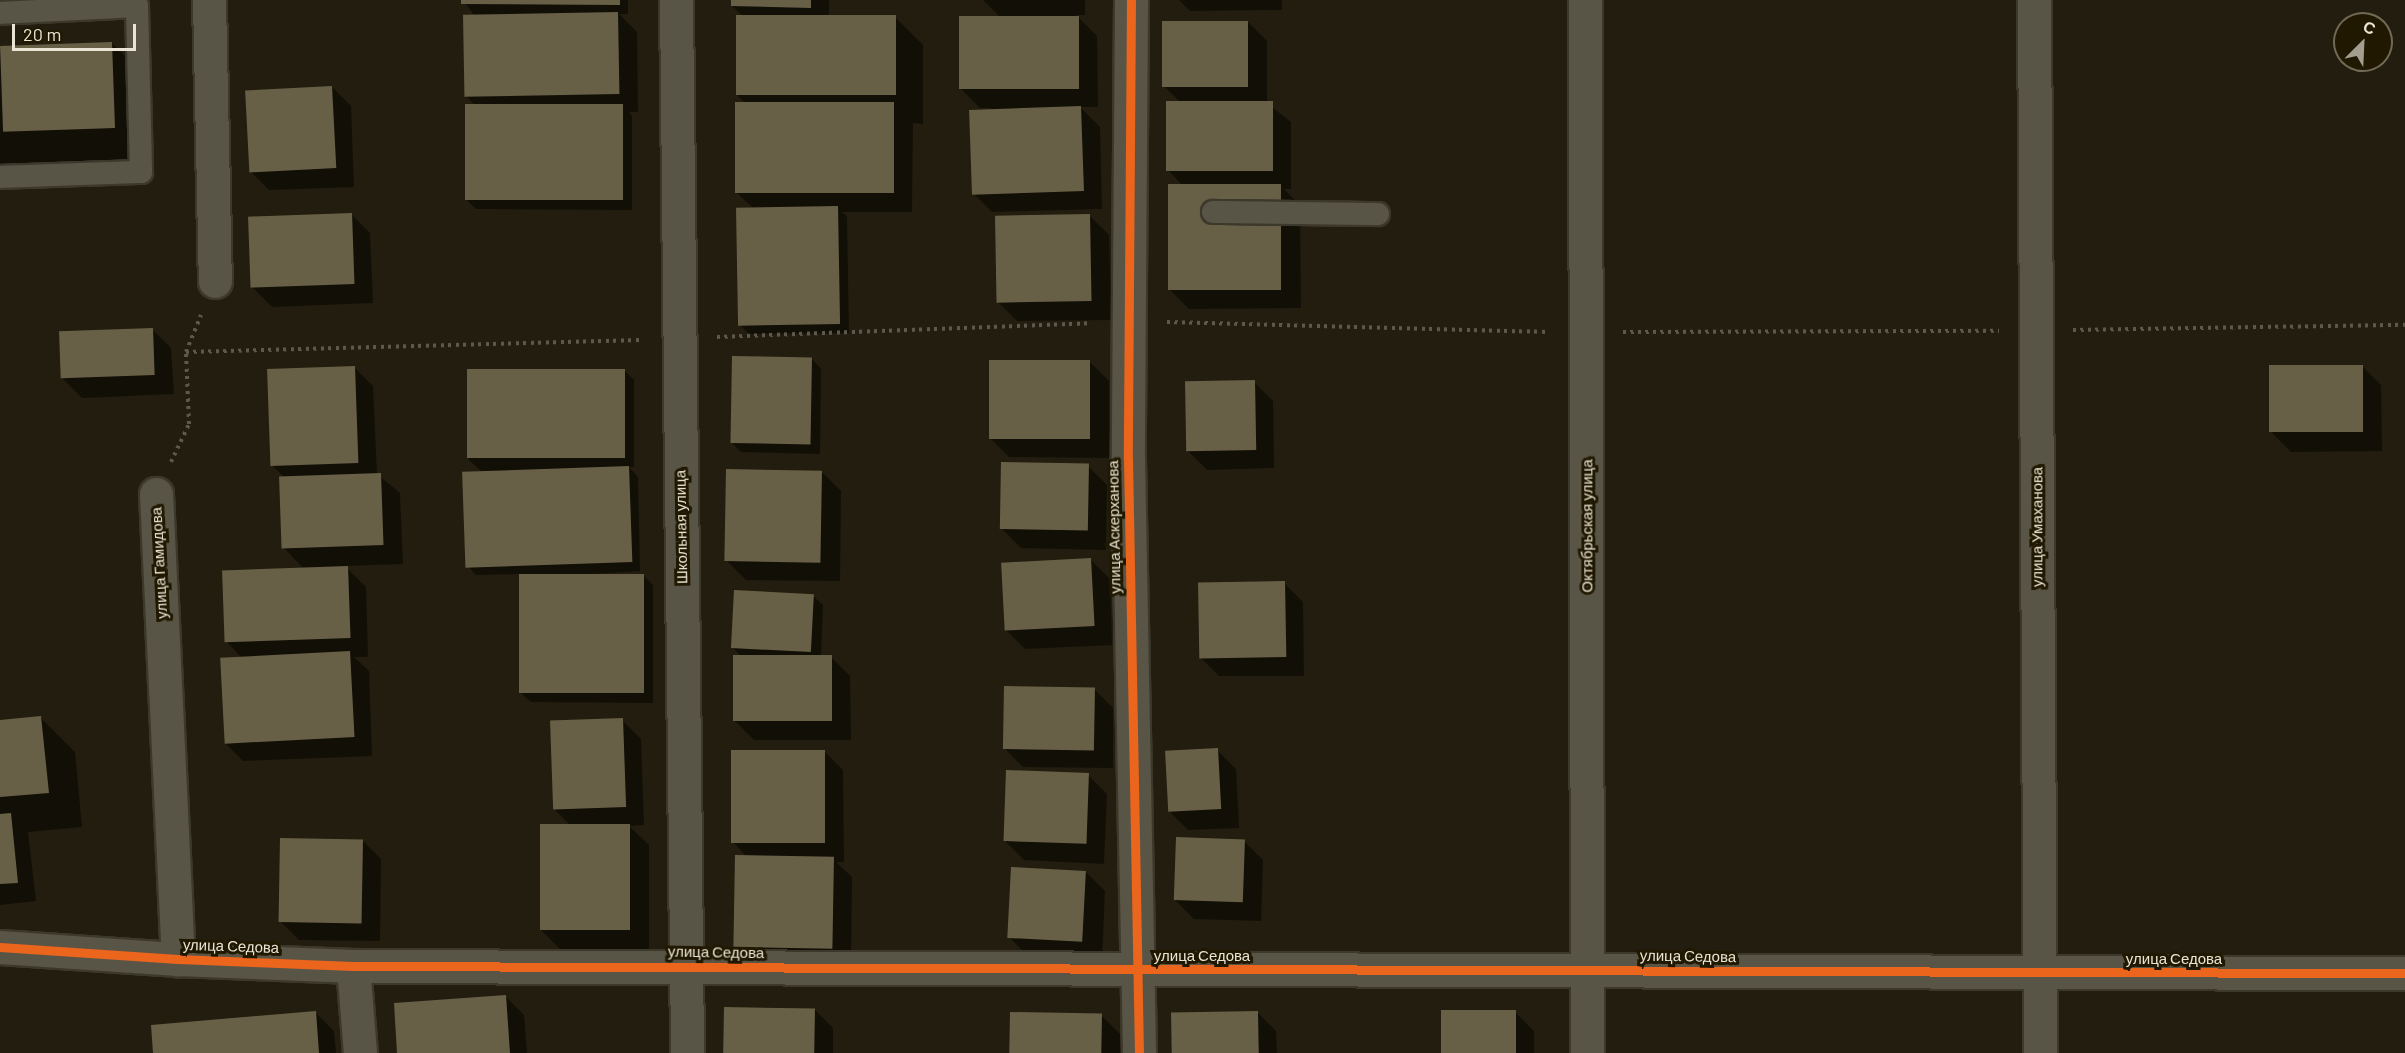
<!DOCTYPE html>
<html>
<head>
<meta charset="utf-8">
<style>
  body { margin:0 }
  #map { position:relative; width:2405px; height:1053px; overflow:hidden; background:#221d0e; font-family:Barlow,sans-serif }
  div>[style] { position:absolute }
  .shadow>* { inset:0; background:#0007 }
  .building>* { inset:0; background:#686046; transform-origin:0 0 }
  .path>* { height:4px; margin-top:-2px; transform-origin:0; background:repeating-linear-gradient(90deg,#5d584d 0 3px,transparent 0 7.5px) }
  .roads { filter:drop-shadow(2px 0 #3c382b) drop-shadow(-2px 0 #3c382b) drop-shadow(0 2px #3c382b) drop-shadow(0 -2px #3c382b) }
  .lane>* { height:22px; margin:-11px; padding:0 11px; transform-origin:11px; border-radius:11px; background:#595546 }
  .street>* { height:33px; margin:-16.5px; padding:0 16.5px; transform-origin:16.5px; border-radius:16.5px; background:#595546 }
  .cycleway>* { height:9px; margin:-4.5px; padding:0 4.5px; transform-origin:4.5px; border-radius:4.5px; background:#eb651d }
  span { translate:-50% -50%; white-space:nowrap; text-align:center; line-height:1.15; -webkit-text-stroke:6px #201800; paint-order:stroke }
  .street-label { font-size:15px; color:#e9e4d4 }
  .north { position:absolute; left:2333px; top:12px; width:60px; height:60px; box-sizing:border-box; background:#201800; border:2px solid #706a55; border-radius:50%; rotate:24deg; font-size:16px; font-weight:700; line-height:24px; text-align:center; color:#e9e4d4 }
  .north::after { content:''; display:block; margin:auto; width:21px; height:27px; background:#a39e8f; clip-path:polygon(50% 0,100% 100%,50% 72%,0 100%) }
  .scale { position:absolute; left:12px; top:24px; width:124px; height:27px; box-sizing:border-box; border:3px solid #e9e4d4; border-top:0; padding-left:8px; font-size:18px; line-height:21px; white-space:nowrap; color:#e9e4d4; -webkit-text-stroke:4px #201800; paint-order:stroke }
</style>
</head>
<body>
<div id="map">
  <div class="shadow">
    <div style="clip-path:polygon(463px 0,628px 0,628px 14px,619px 14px,637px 32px,638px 112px,629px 112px,632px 116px,632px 210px,476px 209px,466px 199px,476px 106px,465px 95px,474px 15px)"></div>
    <div style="clip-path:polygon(732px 0,829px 0,829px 17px,896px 18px,923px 45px,923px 124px,913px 123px,912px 212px,842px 212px,847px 216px,849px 333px,749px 334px,740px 325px,753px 208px,737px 193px,745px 103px,737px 95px,743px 16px,732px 6px)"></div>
    <div style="clip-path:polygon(983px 0,1085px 0,1085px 15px,1076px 15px,1097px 36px,1098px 107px,1080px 107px,1100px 127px,1102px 209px,992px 212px,973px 193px,991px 108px,980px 108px,961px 89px,1001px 18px)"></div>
    <div style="clip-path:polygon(1179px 0,1282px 0,1282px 10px,1190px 11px)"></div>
    <div style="clip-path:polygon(1248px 22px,1267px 41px,1267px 103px,1291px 122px,1291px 189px,1284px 189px,1300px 205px,1301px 308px,1189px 309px,1170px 290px,1183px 186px,1168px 170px,1181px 103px,1164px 86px)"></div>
    <div style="clip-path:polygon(112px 43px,146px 77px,149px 162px,0 168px,0 48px)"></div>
    <div style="clip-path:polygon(332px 87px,351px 106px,354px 187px,269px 190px,250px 171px)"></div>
    <div style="clip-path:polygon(351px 214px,370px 233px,373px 303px,272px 307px,253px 288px)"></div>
    <div style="clip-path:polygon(1090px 216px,1109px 235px,1111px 320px,1017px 321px,998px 302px)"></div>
    <div style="clip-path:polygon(152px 329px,171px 348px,174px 394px,82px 398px,63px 379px)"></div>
    <div style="clip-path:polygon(812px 359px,821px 369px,820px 454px,741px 452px,732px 443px)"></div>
    <div style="clip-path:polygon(1090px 362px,1109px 381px,1109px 458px,1009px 457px,990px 438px)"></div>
    <div style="clip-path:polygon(2362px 366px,2381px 385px,2382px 451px,2291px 452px,2272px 433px)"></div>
    <div style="clip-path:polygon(354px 367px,373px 386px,377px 474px,400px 493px,403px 564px,345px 566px,366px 587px,368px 657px,354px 657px,369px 671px,372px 756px,243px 761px,224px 742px,241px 657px,225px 640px,304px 569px,284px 548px,285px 478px,272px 465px)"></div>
    <div style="clip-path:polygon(624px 370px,634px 380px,634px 467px,629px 467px,638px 477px,640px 571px,576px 575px,643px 575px,653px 585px,653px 703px,531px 702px,521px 693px,520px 574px,476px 575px,467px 565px,481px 471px,468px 459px)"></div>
    <div style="clip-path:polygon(1254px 382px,1273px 401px,1274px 468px,1207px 470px,1188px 451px)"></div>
    <div style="clip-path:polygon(1088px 466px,1107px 485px,1106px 550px,1021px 548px,1002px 529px)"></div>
    <div style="clip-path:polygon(822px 472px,841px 491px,840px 581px,746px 580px,727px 561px)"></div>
    <div style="clip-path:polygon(1091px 560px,1110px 579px,1112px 645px,1025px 649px,1006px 630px)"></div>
    <div style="clip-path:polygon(1284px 583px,1303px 602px,1304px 676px,1219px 676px,1200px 657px)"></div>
    <div style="clip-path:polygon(813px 596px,823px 605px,821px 657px,831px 657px,850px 676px,851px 740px,754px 740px,735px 721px,742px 657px,733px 648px)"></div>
    <div style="clip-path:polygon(1094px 689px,1113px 708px,1113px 768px,1023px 767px,1004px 748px)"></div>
    <div style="clip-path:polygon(41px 718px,75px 752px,82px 827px,28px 832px,36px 901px,0 905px,0 722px)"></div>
    <div style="clip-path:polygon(622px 720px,641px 739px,644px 825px,629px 826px,649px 845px,649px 950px,560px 949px,541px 930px,571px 826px,554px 809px)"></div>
    <div style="clip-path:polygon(1217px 750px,1236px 769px,1239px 828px,1188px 830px,1169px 811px)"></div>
    <div style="clip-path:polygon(824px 751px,843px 770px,844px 862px,836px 862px,852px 877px,851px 968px,753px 966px,734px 947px,747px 857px,733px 842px)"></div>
    <div style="clip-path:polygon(1088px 775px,1107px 794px,1104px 864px,1024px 860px,1005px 841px)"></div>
    <div style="clip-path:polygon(362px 840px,381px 859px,380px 941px,299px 940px,280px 921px)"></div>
    <div style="clip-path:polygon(1244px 841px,1263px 860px,1261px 921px,1194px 919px,1175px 900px)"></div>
    <div style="clip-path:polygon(1086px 872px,1105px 891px,1102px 960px,1028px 956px,1009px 937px)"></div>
    <div style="clip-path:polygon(505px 996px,524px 1015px,527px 1053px,399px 1053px)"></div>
    <div style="clip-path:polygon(814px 1009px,833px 1028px,833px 1053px,726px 1053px)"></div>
    <div style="clip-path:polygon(315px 1012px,334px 1031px,336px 1053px,155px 1053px)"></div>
    <div style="clip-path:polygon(1257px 1012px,1276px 1031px,1277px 1053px,1173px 1053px)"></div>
    <div style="clip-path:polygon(1515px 1012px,1534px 1031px,1534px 1053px,1443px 1053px)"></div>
    <div style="clip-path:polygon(1101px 1015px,1120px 1034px,1120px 1053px,1011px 1053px)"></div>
  </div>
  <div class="building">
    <div style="clip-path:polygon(461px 0,620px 0,620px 5px,461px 4px)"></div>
    <div style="clip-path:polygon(731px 0,811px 0,811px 8px,731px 6px)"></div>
    <div style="left:618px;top:12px;width:82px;height:155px;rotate:89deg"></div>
    <div style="left:736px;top:15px;width:160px;height:80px"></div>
    <div style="left:959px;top:16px;width:120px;height:73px"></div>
    <div style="left:1162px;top:21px;width:86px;height:66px"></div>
    <div style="left:112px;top:42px;width:86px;height:112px;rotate:88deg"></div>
    <div style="left:332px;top:86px;width:82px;height:87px;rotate:87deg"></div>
    <div style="left:1166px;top:101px;width:107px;height:70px"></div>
    <div style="left:735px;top:102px;width:159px;height:91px"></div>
    <div style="left:465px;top:104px;width:158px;height:96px"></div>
    <div style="left:1081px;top:106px;width:85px;height:112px;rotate:88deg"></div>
    <div style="left:1168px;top:184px;width:113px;height:106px"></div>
    <div style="left:838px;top:206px;width:118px;height:102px;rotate:89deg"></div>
    <div style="left:352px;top:213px;width:71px;height:104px;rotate:88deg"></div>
    <div style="left:1090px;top:214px;width:87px;height:95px;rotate:89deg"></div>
    <div style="left:153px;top:328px;width:47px;height:94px;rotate:88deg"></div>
    <div style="left:732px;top:356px;width:80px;height:87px;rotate:1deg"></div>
    <div style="left:989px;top:360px;width:101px;height:79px"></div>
    <div style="left:2363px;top:365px;width:67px;height:94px;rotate:90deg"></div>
    <div style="left:355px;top:366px;width:97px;height:88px;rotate:88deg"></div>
    <div style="left:625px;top:369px;width:89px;height:158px;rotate:90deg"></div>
    <div style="left:1255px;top:380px;width:70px;height:70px;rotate:89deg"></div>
    <div style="left:1001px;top:462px;width:88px;height:67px;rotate:1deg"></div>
    <div style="left:629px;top:466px;width:96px;height:167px;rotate:88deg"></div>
    <div style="left:726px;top:469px;width:96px;height:92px;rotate:1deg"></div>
    <div style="left:381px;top:473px;width:72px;height:102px;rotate:88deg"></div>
    <div style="left:1091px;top:558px;width:68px;height:90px;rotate:87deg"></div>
    <div style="left:348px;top:566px;width:72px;height:126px;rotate:88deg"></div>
    <div style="left:519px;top:574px;width:125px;height:119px"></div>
    <div style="left:1285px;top:581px;width:76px;height:87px;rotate:89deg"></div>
    <div style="left:734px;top:590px;width:80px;height:58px;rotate:3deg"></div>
    <div style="left:350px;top:651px;width:86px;height:130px;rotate:87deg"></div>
    <div style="left:733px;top:655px;width:99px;height:66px"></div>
    <div style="left:1004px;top:686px;width:91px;height:63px;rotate:1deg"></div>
    <div style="clip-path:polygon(41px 716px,49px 793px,0 797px,0 720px)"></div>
    <div style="left:623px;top:718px;width:89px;height:73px;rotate:88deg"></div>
    <div style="left:1218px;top:748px;width:61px;height:53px;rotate:87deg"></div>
    <div style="left:731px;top:750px;width:94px;height:93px"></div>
    <div style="left:1006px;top:770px;width:83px;height:71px;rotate:2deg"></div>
    <div style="clip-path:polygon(11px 813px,18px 883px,0 884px,0 814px)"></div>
    <div style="left:540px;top:824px;width:90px;height:106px"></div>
    <div style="left:1176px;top:837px;width:69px;height:63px;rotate:2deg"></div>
    <div style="left:280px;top:838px;width:83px;height:84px;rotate:1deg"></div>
    <div style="left:735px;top:855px;width:99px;height:92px;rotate:1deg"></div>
    <div style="left:1011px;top:867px;width:75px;height:71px;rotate:3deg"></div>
    <div style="clip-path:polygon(506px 995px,510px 1053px,397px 1053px,394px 1003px)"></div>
    <div style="left:724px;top:1007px;width:91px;height:46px;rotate:1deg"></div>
    <div style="left:1516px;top:1010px;width:43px;height:75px;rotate:90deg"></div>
    <div style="clip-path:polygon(316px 1011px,319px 1053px,153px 1053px,151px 1025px)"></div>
    <div style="left:1258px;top:1011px;width:42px;height:87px;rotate:89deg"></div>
    <div style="left:1010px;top:1012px;width:92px;height:41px;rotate:1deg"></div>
  </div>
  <div class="path">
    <div style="left:1167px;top:322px;width:382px;rotate:1.5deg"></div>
    <div style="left:2073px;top:330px;width:332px;rotate:-0.9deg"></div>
    <div style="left:1623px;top:332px;width:376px;rotate:-0.2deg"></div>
    <div style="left:717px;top:337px;width:373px;rotate:-2.1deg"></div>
    <div style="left:186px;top:352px;width:455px;rotate:-1.5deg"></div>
    <div style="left:171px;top:462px;width:42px;rotate:-64.7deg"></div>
    <div style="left:189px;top:424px;width:72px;rotate:-92.4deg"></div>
    <div style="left:186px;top:352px;width:40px;rotate:-68deg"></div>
  </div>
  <div class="roads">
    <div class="lane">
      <div style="left:0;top:13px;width:137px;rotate:-2.9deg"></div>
      <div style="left:137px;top:6px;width:166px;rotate:88.6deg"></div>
      <div style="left:141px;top:172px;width:141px;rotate:178deg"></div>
      <div style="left:1213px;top:212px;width:165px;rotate:0.7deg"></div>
    </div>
    <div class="street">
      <div style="left:209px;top:0;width:281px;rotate:88.8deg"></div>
      <div style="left:676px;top:0;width:1053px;rotate:89.4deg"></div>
      <div style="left:1131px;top:0;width:459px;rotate:90.4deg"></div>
      <div style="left:1128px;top:459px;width:594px;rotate:88.94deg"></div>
      <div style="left:1585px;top:0;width:1053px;rotate:89.89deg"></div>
      <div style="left:2034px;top:0;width:1053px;rotate:89.67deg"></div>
      <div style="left:156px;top:494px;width:466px;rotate:87.3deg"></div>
      <div style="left:0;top:947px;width:178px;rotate:3.9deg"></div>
      <div style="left:178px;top:959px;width:175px;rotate:2.3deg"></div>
      <div style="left:353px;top:966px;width:2052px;rotate:0.2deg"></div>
      <div style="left:353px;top:966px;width:87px;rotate:85.4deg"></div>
    </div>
  </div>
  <div class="cycleway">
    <div style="left:1131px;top:0;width:459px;rotate:90.4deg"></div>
    <div style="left:1128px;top:459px;width:594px;rotate:88.94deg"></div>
    <div style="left:0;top:947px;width:178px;rotate:3.9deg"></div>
    <div style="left:178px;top:959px;width:175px;rotate:2.3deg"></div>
    <div style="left:353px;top:966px;width:2052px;rotate:0.2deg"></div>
  </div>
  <div class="street-label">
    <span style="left:1587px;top:526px;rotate:-90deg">Октябрьская улица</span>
    <span style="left:681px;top:527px;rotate:-91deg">Школьная улица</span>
    <span style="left:1114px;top:527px;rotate:-91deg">улица Аскерханова</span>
    <span style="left:2037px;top:527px;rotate:-90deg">улица Умаханова</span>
    <span style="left:159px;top:563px;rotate:-93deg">улица Гамидова</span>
    <span style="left:231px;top:946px;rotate:2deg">улица Седова</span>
    <span style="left:716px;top:952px;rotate:1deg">улица Седова</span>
    <span style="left:1202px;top:956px">улица Седова</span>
    <span style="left:1688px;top:956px;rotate:1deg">улица Седова</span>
    <span style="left:2174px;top:959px">улица Седова</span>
  </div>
  <div class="north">С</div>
  <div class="scale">20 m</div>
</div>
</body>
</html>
